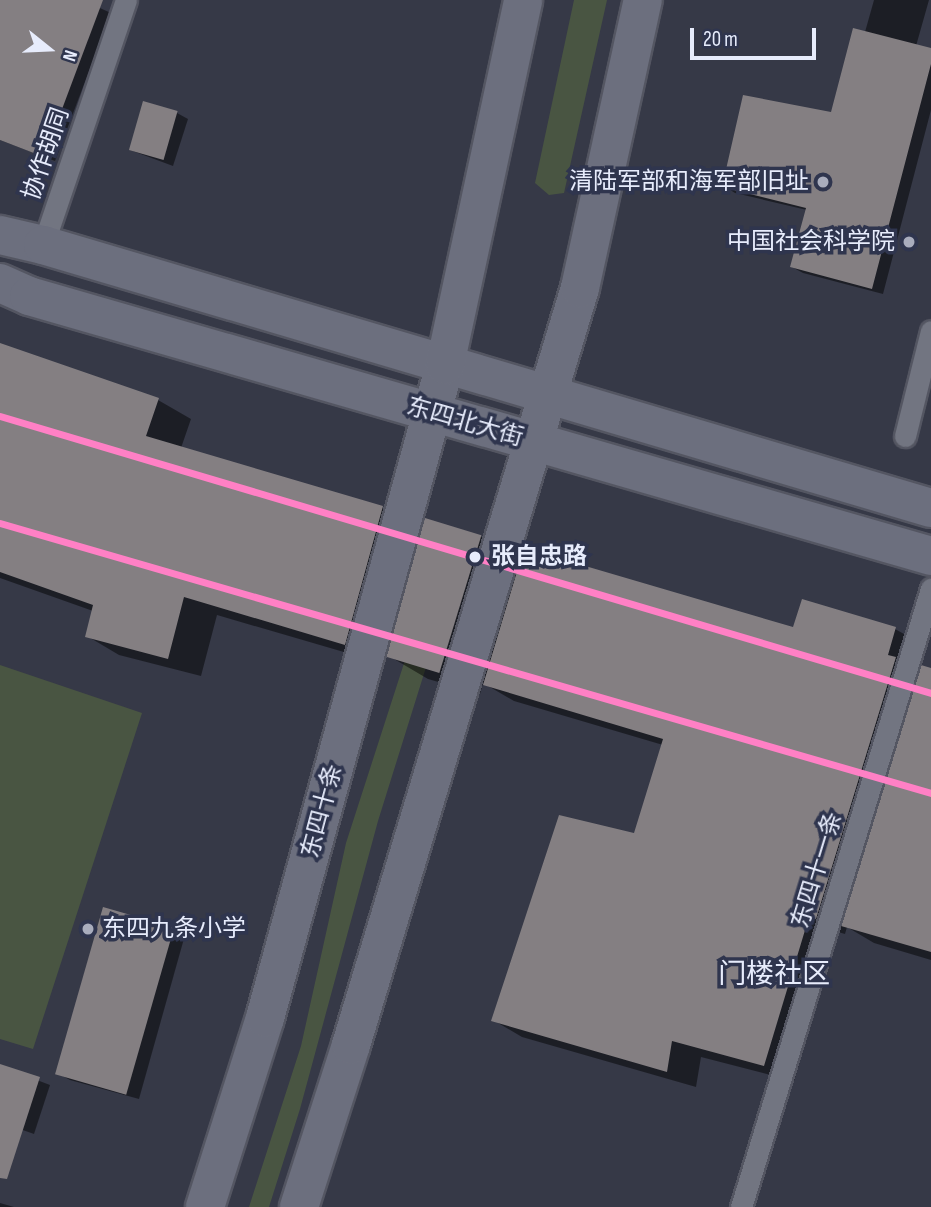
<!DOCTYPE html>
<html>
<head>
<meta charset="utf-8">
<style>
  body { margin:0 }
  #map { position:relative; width:931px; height:1207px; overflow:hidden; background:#363947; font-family:"Sofia Sans Condensed","Noto Sans SC",sans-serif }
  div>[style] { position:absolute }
  .green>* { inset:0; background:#495542 }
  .shadow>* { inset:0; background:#0007 }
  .building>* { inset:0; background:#847f82; transform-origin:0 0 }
  .roads { filter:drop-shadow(2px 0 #545662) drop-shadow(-2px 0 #545662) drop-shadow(0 2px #545662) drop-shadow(0 -2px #545662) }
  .lane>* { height:21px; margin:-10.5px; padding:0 10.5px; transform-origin:10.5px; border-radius:10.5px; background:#727581 }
  .primary>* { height:38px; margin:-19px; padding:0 19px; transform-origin:19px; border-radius:19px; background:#6c6f7e }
  .metro-1>* { height:7px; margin:-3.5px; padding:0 3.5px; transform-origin:3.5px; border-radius:3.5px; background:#ff80c5 }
  .dots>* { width:19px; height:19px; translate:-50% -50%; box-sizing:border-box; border:4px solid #2f354e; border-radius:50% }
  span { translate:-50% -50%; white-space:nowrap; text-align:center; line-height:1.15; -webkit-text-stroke:7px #2f354e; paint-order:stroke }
  .street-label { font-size:24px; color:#e7ecfc }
  .poi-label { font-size:24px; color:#e7ecfc }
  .right { translate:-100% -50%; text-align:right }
  .left { translate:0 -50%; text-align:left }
  .stop-label { font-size:24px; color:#e7ecfc; font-weight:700 }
  .quarter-label { font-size:28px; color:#e7ecfc }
  .north { position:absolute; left:14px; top:14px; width:70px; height:70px; -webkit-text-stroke:5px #2f354e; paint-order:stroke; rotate:108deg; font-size:19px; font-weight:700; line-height:28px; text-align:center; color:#e7ecfc }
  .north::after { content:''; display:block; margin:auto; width:24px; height:32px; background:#e7ecfc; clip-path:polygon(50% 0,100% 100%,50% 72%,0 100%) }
  .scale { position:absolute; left:690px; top:28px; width:126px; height:32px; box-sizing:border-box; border:4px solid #e7ecfc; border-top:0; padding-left:9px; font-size:21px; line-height:24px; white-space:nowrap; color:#e7ecfc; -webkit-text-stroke:5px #2f354e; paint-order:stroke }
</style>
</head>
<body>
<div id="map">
  <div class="green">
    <div style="clip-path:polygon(574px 0,607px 0,564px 193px,549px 195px,535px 183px)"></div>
    <div style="clip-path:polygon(447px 530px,467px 536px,378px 821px,300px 1109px,269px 1207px,249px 1207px,301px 1046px,346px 843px)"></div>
    <div style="clip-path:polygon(0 665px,142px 713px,33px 1049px,0 1039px)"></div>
  </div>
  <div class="shadow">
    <div style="clip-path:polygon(0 0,82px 0,111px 13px,55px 161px,0 140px)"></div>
    <div style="clip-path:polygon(874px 0,929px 0,916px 46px,931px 50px,931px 110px,883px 294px,803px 273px,792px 267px,807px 210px,735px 193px,724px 186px,832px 114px,865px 32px)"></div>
    <div style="clip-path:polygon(177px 113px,188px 119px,173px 166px,130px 150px)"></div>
    <div style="clip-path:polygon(5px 347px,158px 400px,191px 419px,181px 448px,383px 508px,415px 526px,378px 662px,217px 615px,201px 676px,119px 655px,87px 636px,93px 611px,0 578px,0 363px)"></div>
    <div style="clip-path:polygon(427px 521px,482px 537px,522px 560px,794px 629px,895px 629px,924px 645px,917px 671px,921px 673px,931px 669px,931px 960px,874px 943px,847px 927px,845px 934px,838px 932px,794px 1081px,701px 1057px,696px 1087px,522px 1037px,493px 1020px,636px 835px,663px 745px,514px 701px,483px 683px,480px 694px,428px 679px,389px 656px)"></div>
    <div style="clip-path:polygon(104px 910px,174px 929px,185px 935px,139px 1099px,70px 1080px,59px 1074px)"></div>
    <div style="clip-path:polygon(0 1066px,50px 1085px,34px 1134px,0 1122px)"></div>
    <div style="clip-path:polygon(0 1203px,14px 1207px,0 1207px)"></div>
  </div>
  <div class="building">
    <div style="clip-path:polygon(0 0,103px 0,44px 157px,0 140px)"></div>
    <div style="clip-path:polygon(853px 28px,931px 48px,931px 64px,872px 289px,790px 267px,806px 208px,722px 187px,743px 95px,831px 112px)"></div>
    <div style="left:143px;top:101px;width:36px;height:51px;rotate:16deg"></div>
    <div style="clip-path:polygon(0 343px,159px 398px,146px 436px,383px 506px,345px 645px,184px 597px,168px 659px,85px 637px,93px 605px,0 572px)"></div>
    <div style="left:425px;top:518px;width:59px;height:144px;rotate:17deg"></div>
    <div style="clip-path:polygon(524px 548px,793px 627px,802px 599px,896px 627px,888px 655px,896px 657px,816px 919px,809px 917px,764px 1066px,672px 1041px,667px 1072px,491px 1021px,559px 815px,634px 833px,663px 739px,483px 685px)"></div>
    <div style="clip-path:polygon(921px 665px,931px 668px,931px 952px,841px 926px)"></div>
    <div style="left:103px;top:907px;width:74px;height:174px;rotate:16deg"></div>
    <div style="clip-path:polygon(0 1064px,40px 1077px,7px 1179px,0 1178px)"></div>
  </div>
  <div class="roads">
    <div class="lane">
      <div style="left:43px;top:245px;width:259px;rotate:-71.3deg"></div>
      <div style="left:905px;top:436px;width:108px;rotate:-76.1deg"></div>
      <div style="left:741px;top:1207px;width:647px;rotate:-72.91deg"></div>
    </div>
    <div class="primary">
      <div style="left:0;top:235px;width:44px;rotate:13.1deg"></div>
      <div style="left:43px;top:245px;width:926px;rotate:16.5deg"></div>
      <div style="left:0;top:283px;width:32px;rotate:24deg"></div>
      <div style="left:29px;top:296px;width:939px;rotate:16.08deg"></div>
      <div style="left:205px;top:1207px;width:198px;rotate:-72.4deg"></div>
      <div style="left:265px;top:1018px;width:677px;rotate:-74.59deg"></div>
      <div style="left:445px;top:365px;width:373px;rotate:-77.9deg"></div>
      <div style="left:299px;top:1207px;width:170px;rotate:-72.2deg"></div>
      <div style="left:351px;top:1045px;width:791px;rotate:-73.17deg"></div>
      <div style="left:580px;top:288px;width:295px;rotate:-77.7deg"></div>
    </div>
  </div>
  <div class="metro-1">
    <div style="left:0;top:416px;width:971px;rotate:16.57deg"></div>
    <div style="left:0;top:523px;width:969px;rotate:16.17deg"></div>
  </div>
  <div class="dots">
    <div style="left:823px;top:182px;background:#a9adbd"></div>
    <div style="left:909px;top:242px;background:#a9adbd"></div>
    <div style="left:475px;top:557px;background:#e7ecfc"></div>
    <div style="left:88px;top:929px;background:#a9adbd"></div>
  </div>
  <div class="street-label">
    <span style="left:46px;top:154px;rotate:-71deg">协作胡同</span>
    <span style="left:465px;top:422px;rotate:16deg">东四北大街</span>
    <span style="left:322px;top:811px;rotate:-75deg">东四十条</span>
    <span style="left:817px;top:870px;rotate:-73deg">东四十一条</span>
  </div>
  <div class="poi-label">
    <span class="right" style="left:809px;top:182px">清陆军部和海军部旧址</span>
    <span class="right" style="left:895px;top:242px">中国社会科学院</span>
    <span class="left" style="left:102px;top:929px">东四九条小学</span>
  </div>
  <div class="stop-label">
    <span class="left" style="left:491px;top:557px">张自忠路</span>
  </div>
  <div class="quarter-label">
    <span style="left:774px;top:975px">门楼社区</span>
  </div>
  <div class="north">N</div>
  <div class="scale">20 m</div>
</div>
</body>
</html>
